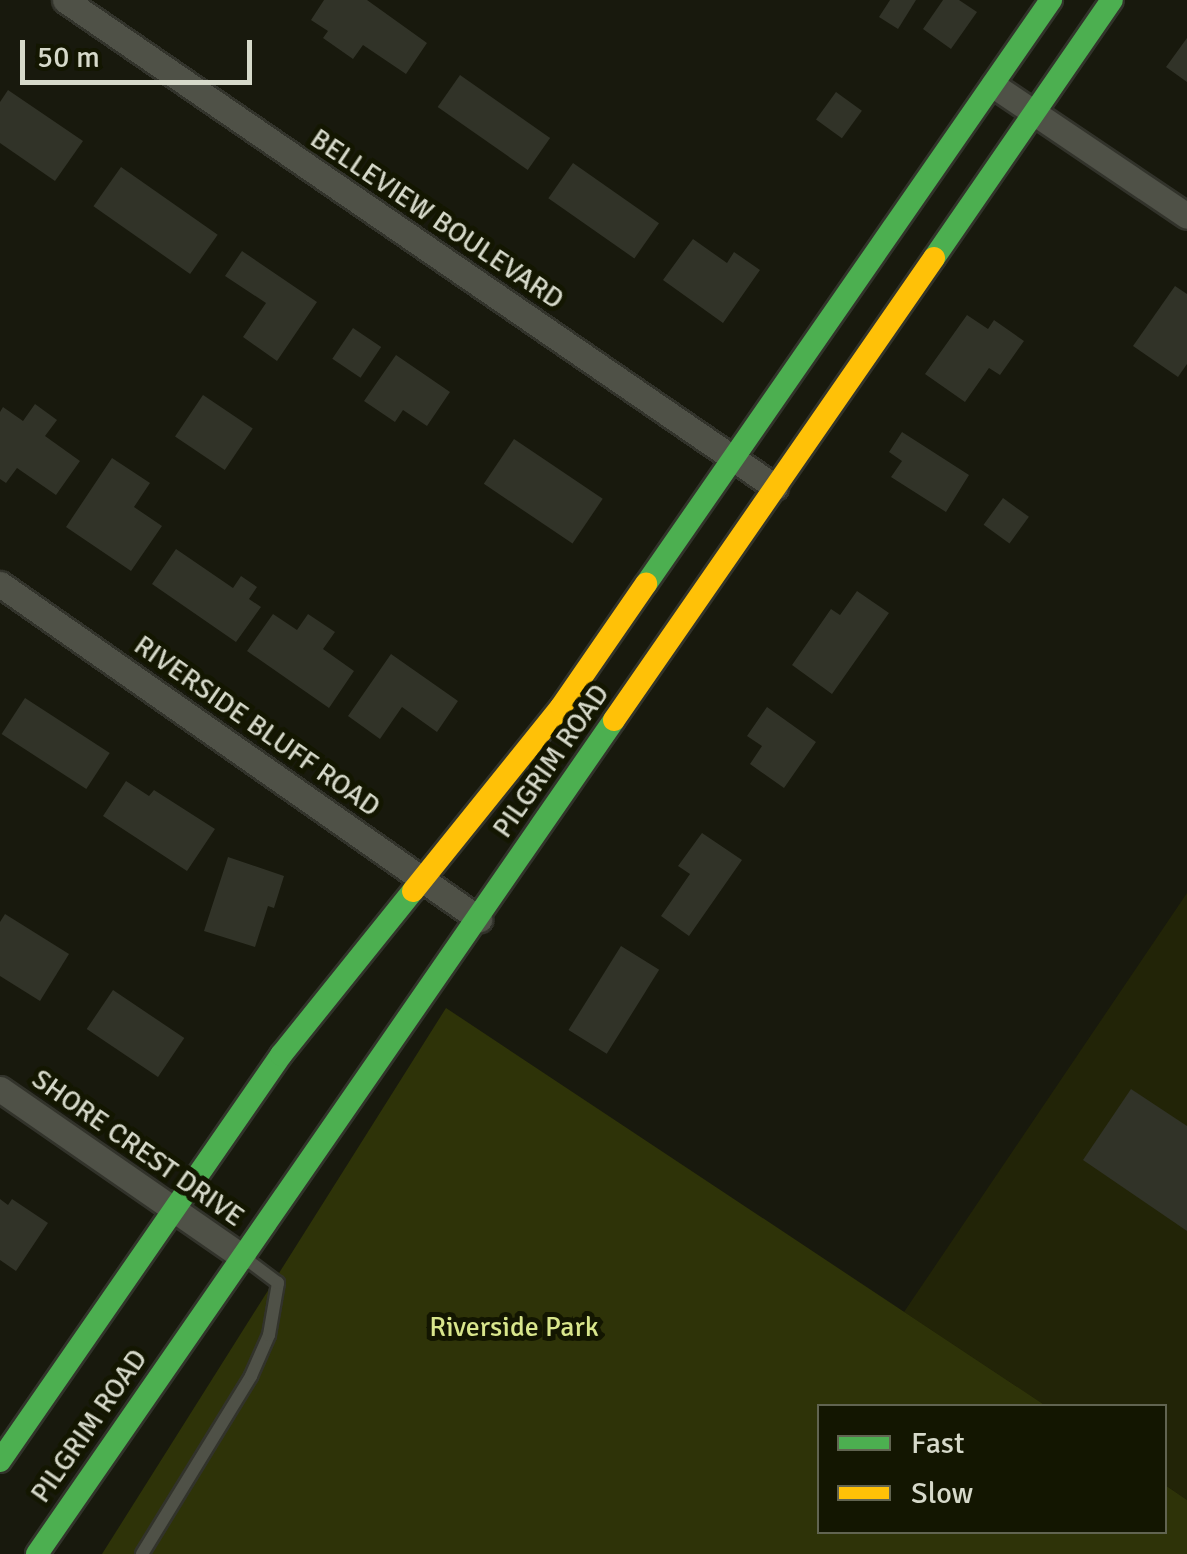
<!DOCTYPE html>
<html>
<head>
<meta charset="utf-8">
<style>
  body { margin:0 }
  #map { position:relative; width:1187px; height:1554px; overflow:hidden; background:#18190d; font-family:Signika,sans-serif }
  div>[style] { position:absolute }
  .built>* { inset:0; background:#222407 }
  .green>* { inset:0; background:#2e3308 }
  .building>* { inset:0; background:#313328; transform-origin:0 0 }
  .roads { filter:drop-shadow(2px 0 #32332b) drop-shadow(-2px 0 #32332b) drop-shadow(0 2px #32332b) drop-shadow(0 -2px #32332b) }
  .lane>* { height:12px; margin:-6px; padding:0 6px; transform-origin:6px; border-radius:6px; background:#4f5147 }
  .street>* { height:25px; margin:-12.5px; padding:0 12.5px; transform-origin:12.5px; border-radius:12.5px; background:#4f5147 }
  .fast>* { height:22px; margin:-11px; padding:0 11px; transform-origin:11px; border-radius:11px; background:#4caf50 }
  .slow>* { height:22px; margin:-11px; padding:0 11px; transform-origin:11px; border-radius:11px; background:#ffc107 }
  span { translate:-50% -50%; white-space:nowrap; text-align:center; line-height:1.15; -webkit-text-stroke:10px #131601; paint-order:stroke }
  .street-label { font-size:28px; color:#d6d9ca }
  .park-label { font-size:28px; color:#d9e68c }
  .legend { position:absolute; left:817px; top:1404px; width:350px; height:130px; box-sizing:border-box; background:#131601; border:2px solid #616451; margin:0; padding:12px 18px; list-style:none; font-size:30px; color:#d6d9ca }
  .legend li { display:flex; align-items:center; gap:20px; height:50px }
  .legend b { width:50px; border:2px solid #616451 }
  .scale { position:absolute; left:20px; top:40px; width:232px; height:45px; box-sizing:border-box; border:5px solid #d6d9ca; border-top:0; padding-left:12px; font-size:30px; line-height:35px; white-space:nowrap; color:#d6d9ca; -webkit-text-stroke:8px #131601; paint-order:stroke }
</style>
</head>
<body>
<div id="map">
  <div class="built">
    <div style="clip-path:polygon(1187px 893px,1187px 1500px,1165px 1485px,1164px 1406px,1046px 1406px,904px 1312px)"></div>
  </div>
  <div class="green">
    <div style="clip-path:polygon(446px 1008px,1046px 1406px,820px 1406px,820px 1532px,1164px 1532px,1165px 1485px,1187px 1500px,1187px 1554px,102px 1554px)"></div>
  </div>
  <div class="building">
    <div style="clip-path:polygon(324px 0,367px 0,427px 43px,406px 74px,363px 45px,353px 59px,323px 38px,328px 31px,311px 20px)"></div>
    <div style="clip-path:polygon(890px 0,916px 0,898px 29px,879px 17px)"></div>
    <div style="clip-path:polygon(943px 0,959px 0,977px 12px,951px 49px,923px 29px)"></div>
    <div style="clip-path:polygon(1187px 38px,1187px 82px,1166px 67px)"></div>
    <div style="left:460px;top:75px;width:110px;height:39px;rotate:35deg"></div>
    <div style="clip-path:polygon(8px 90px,83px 141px,55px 181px,0 143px,0 102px)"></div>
    <div style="left:836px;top:92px;width:32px;height:34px;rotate:36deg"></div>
    <div style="left:573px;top:163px;width:105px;height:43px;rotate:35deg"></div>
    <div style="left:121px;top:167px;width:118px;height:48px;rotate:35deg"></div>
    <div style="clip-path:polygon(693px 239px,727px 263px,734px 252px,760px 270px,723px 323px,663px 280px)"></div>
    <div style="clip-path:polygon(242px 251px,317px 302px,277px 361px,243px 337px,266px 303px,225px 276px)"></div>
    <div style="clip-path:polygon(1175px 286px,1187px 294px,1187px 364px,1178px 377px,1133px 346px)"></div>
    <div style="clip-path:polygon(967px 315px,988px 329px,994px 320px,1024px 341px,1000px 375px,989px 368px,965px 402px,925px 374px)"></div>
    <div style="left:353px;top:328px;width:34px;height:37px;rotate:34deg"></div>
    <div style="clip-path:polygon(396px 355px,450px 392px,427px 426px,403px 410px,395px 422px,364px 401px)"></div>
    <div style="left:203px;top:395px;width:60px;height:50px;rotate:34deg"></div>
    <div style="clip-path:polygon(35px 404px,57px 420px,45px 436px,80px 461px,56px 495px,17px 468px,6px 483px,0 479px,0 412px,3px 407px,23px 421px)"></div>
    <div style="clip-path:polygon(902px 432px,969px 475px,946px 512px,891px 477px,902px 461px,889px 452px)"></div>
    <div style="left:514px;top:439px;width:107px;height:54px;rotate:34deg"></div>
    <div style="clip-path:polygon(112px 458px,150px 483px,134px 507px,162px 526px,131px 571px,66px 527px)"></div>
    <div style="left:1003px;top:498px;width:32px;height:33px;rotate:36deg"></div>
    <div style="clip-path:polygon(176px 549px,233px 588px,241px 576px,257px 587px,249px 599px,261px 607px,236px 642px,152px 584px)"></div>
    <div style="clip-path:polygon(857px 591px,889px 613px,832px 694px,792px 665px,831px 609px,840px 615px)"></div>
    <div style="clip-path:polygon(273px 614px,297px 630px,308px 614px,335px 632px,323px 649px,354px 671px,329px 708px,247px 651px)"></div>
    <div style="clip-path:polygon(391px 654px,458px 701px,437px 732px,402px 707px,380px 739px,348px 716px)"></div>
    <div style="left:25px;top:698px;width:101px;height:43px;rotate:33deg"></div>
    <div style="clip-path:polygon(767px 707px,816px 742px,784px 788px,750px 764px,762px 746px,747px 736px)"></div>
    <div style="clip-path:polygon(126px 781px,149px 796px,154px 790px,215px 829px,187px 871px,103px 816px)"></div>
    <div style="clip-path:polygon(702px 833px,742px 860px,689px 936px,661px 916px,690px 874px,678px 866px)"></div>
    <div style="clip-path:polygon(228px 857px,284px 876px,274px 908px,268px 906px,255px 947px,204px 931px)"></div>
    <div style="clip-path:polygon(5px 914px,69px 954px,40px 1001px,0 976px,0 922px)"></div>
    <div style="left:621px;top:946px;width:45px;height:99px;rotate:32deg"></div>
    <div style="left:113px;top:990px;width:86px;height:47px;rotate:34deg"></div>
    <div style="clip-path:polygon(1131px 1089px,1187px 1126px,1187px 1231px,1083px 1160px)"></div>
    <div style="clip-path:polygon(0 1199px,8px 1205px,12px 1199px,48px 1223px,16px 1271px,0 1260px)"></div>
  </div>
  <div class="roads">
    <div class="lane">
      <div style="left:142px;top:1554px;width:209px;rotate:-58.5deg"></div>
      <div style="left:251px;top:1376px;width:45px;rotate:-66.3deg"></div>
      <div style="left:269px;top:1335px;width:53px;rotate:-80.2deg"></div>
      <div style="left:278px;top:1283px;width:40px;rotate:-143deg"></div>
    </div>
    <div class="street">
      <div style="left:65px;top:0;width:861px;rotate:34.45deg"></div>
      <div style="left:993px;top:85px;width:234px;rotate:34deg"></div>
      <div style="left:0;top:584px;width:585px;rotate:34.97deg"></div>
      <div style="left:0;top:1089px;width:295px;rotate:34.7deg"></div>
    </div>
    <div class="fast">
      <div style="left:934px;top:258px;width:313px;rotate:-55.4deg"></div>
      <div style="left:646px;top:584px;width:711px;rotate:-55.26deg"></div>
      <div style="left:0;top:1461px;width:494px;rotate:-55.3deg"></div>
      <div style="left:281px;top:1055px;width:211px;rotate:-51.2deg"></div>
      <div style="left:37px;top:1554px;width:1014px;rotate:-55.32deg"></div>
    </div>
    <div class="slow">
      <div style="left:614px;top:720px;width:562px;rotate:-55.29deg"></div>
      <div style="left:413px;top:891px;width:236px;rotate:-51.2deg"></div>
      <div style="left:561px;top:707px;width:150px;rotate:-55.4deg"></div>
    </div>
  </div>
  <div class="street-label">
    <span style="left:437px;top:219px;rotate:34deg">BELLEVIEW BOULEVARD</span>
    <span style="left:257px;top:726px;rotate:35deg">RIVERSIDE BLUFF ROAD</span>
    <span style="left:551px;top:761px;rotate:-55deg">PILGRIM ROAD</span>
    <span style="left:138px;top:1148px;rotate:35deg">SHORE CREST DRIVE</span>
    <span style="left:89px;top:1426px;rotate:-55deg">PILGRIM ROAD</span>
  </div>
  <div class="park-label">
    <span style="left:514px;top:1327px">Riverside Park</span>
  </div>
  <ul class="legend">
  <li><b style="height:12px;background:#4caf50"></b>Fast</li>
  <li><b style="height:12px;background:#ffc107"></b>Slow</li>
  </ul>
  <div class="scale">50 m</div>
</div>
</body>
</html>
